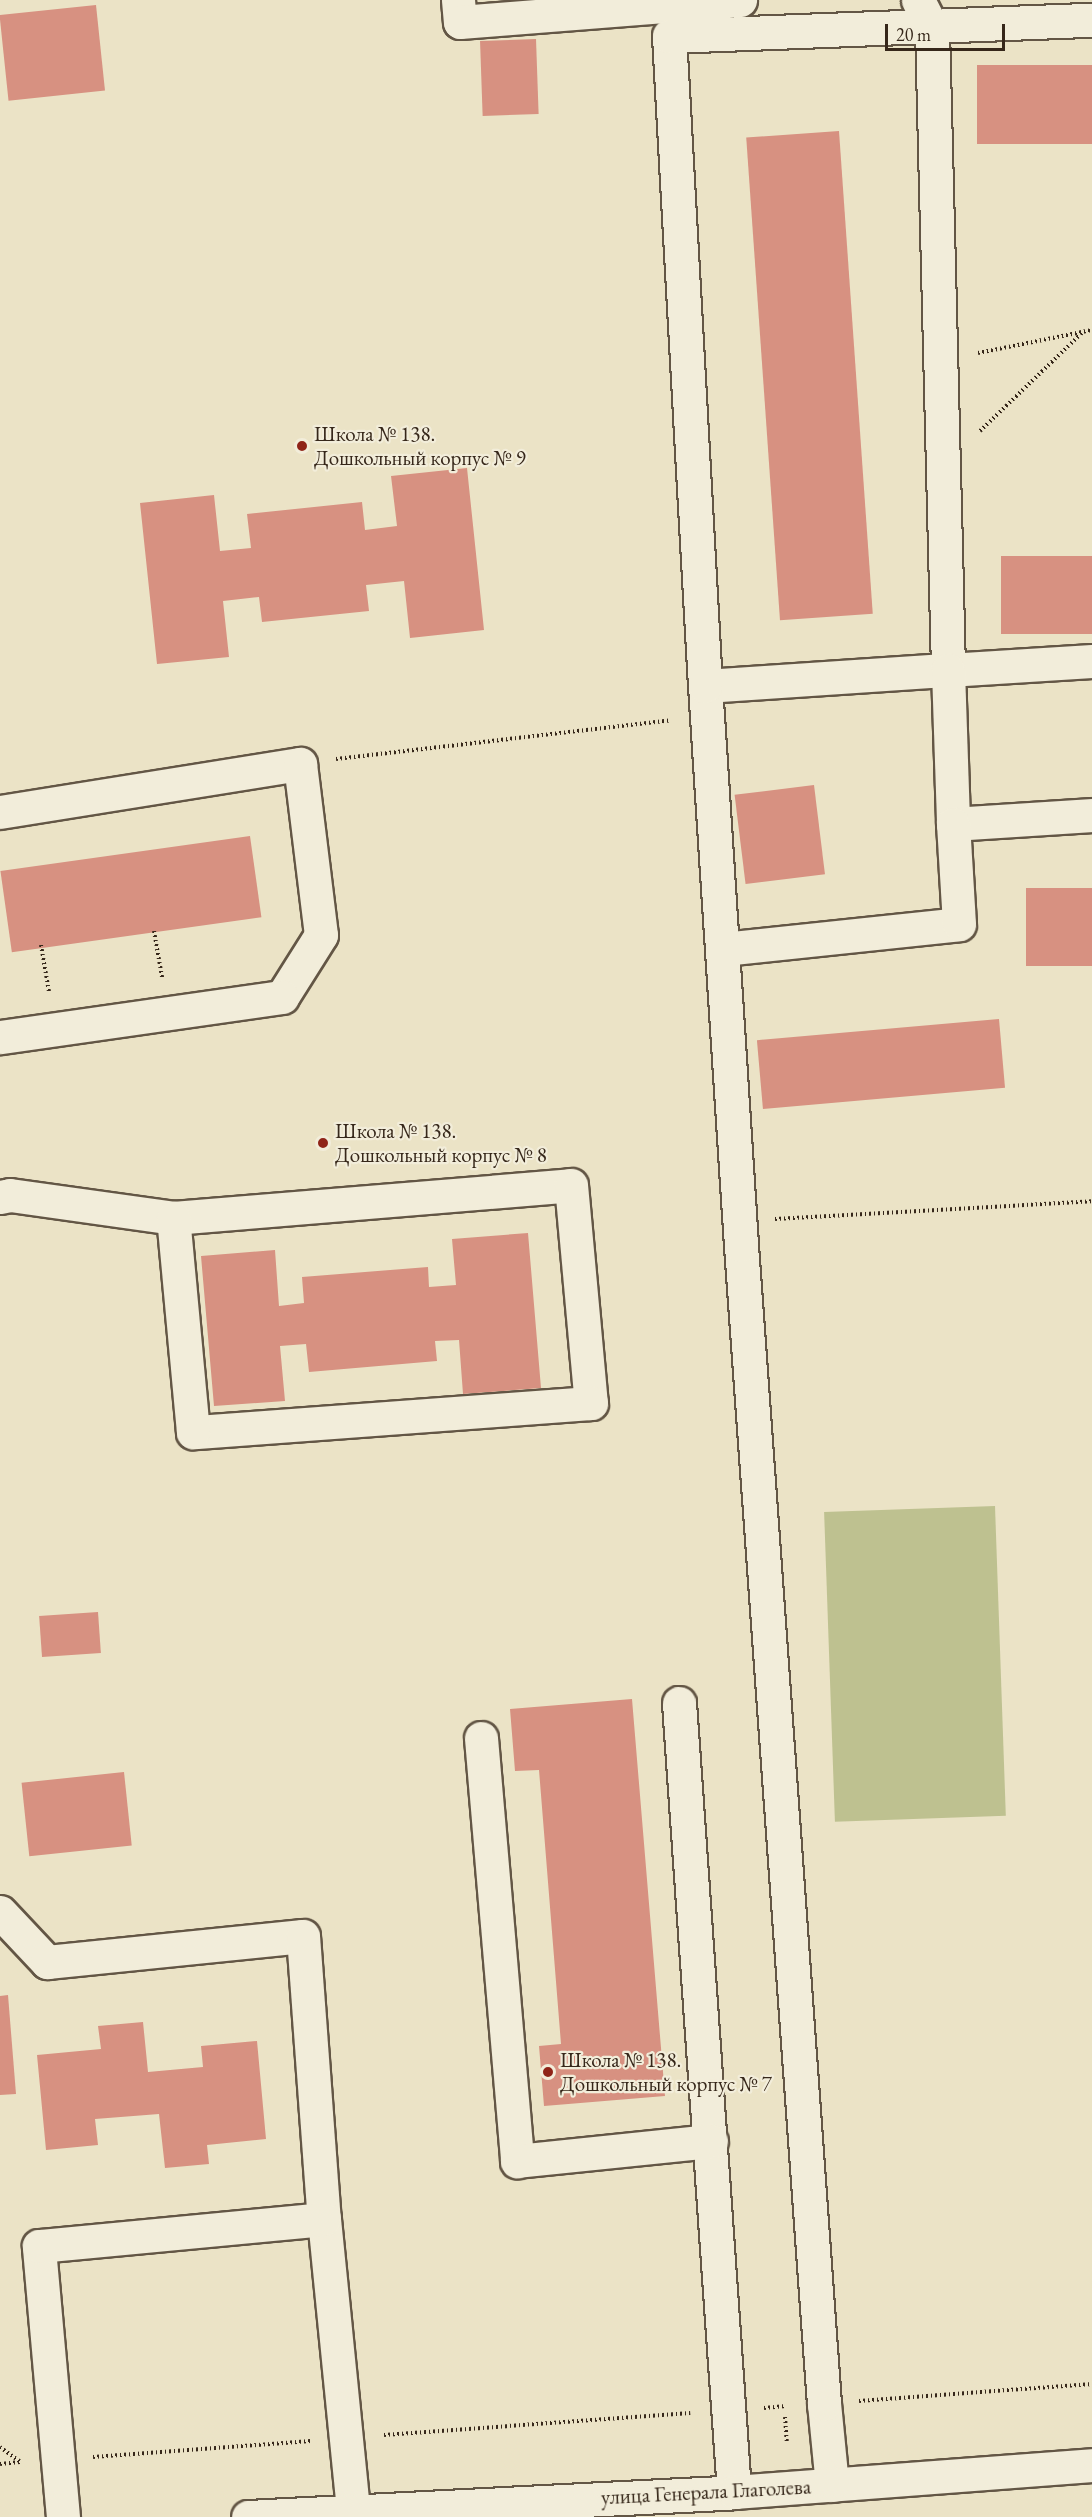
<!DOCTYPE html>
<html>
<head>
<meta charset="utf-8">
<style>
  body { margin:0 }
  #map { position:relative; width:1092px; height:2517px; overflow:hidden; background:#ebe3c6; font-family:"EB Garamond",serif }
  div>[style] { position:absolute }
  .green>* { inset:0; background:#bec190; transform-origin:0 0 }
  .building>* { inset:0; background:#d79181; transform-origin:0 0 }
  .path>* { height:4px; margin-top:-2px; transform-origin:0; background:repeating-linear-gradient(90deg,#36271a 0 1.5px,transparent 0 4.5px) }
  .roads { filter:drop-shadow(2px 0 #635645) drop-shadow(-2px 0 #635645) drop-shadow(0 2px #635645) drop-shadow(0 -2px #635645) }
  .minor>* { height:33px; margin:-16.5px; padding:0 16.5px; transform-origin:16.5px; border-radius:16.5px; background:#f2edda }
  .dots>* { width:16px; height:16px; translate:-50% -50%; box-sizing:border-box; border:3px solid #f2edda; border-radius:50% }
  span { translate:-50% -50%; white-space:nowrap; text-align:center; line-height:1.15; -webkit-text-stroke:4.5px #f2edda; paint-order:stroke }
  .poi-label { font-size:21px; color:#36271a }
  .left { translate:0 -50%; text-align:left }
  .street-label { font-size:21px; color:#36271a }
  .scale { position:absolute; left:885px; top:24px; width:120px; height:27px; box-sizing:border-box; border:3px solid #36271a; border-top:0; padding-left:8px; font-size:18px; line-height:21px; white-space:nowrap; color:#36271a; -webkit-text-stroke:4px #f2edda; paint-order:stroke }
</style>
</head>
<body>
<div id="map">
  <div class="green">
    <div style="left:995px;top:1506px;width:310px;height:171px;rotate:88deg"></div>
  </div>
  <div class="building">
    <div style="left:96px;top:5px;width:86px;height:97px;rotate:84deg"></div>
    <div style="left:536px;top:39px;width:75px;height:56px;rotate:88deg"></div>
    <div style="left:1092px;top:65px;width:79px;height:115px;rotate:90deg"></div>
    <div style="left:839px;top:131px;width:484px;height:93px;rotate:86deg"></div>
    <div style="clip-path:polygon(467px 468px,484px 630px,410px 638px,404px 581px,366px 585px,369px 611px,262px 622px,259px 597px,223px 601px,229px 657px,157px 664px,140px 503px,214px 495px,220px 551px,251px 548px,247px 514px,362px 502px,365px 530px,397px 526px,391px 476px)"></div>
    <div style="left:1092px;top:556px;width:78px;height:91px;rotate:90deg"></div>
    <div style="left:814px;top:785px;width:90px;height:80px;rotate:83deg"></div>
    <div style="left:250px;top:836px;width:82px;height:252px;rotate:82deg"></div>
    <div style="left:1092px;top:888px;width:78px;height:66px;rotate:90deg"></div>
    <div style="left:999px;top:1019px;width:69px;height:243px;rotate:85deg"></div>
    <div style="clip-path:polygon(528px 1233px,541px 1388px,463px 1394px,459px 1340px,435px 1341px,437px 1361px,309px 1372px,306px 1344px,280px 1346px,285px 1401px,214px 1406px,201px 1256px,275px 1250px,279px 1306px,304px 1303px,302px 1277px,428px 1267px,429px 1287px,456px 1285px,452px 1239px)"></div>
    <div style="left:98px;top:1612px;width:41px;height:59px;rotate:86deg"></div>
    <div style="clip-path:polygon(632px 1699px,665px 2096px,544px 2106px,539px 2046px,561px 2044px,539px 1770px,515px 1771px,510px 1709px)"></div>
    <div style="left:124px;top:1772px;width:74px;height:103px;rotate:84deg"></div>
    <div style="clip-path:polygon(8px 1995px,16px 2094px,0 2095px,0 1996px)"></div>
    <div style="clip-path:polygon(143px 2022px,148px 2072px,203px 2067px,201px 2046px,257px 2041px,266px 2139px,207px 2145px,209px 2164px,165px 2168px,159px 2114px,95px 2119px,98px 2145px,46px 2150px,37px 2055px,101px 2049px,98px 2026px)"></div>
  </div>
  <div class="path">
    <div style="left:978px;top:353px;width:116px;rotate:-11.4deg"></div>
    <div style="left:980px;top:431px;width:143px;rotate:-43.9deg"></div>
    <div style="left:336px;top:759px;width:337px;rotate:-6.6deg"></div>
    <div style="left:154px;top:931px;width:47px;rotate:80.1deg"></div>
    <div style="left:41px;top:945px;width:48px;rotate:80.3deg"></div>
    <div style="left:775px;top:1219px;width:318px;rotate:-3.2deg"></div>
    <div style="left:859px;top:2401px;width:234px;rotate:-4.2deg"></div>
    <div style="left:764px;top:2408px;width:22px;rotate:-5deg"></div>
    <div style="left:785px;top:2417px;width:26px;rotate:86deg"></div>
    <div style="left:384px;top:2435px;width:307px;rotate:-4.1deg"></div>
    <div style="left:0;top:2447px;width:26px;rotate:36deg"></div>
    <div style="left:93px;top:2457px;width:218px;rotate:-4.2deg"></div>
    <div style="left:0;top:2464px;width:20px;rotate:-6deg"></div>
  </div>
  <div class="roads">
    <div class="minor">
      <div style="left:458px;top:0;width:22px;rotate:85deg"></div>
      <div style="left:460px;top:22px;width:281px;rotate:-4.5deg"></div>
      <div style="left:918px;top:0;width:31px;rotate:63deg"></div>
      <div style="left:932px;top:28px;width:642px;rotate:88.57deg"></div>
      <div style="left:948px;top:670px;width:144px;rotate:-3.6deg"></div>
      <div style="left:705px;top:686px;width:244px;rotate:-3.8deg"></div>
      <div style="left:948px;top:670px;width:154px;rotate:88.1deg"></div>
      <div style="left:953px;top:824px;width:139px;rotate:-3.7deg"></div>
      <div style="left:0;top:812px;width:304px;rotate:-9.1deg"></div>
      <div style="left:300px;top:764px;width:172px;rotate:83deg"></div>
      <div style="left:321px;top:935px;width:73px;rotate:122.2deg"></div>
      <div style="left:282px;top:997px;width:285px;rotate:171.9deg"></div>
      <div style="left:723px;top:949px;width:237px;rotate:-6deg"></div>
      <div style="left:959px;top:924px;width:100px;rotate:-93.4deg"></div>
      <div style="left:0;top:1197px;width:10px;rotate:-11deg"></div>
      <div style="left:10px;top:1195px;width:165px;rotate:8deg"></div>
      <div style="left:173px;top:1218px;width:399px;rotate:-4.7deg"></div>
      <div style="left:571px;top:1185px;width:219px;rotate:84.8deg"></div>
      <div style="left:591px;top:1403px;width:399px;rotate:175.8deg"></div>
      <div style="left:193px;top:1432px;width:215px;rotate:-95.3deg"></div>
      <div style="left:679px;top:1703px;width:791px;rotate:86.01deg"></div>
      <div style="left:481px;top:1738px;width:425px;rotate:85.1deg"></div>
      <div style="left:517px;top:2161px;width:195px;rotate:-5.9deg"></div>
      <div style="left:0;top:1912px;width:69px;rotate:46.8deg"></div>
      <div style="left:47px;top:1962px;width:257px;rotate:-5.8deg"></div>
      <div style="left:303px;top:1936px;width:284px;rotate:85.8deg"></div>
      <div style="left:324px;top:2219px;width:293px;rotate:84.3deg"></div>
      <div style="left:832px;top:2485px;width:81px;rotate:-95.6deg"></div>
      <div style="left:824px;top:2404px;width:1162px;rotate:-94.1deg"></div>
      <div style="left:741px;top:1245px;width:560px;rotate:-93.68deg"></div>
      <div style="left:705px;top:686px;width:651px;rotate:-93.17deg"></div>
      <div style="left:669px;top:36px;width:423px;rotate:-2.2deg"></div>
      <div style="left:63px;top:2517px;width:272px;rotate:-95.1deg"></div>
      <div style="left:39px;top:2246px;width:286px;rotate:-5.4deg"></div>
      <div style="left:248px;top:2517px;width:487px;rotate:-2.9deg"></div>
      <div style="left:734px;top:2492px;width:359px;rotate:-4.3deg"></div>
    </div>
  </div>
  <div class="dots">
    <div style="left:302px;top:446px;background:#8f2418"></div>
    <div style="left:323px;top:1143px;background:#8f2418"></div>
    <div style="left:548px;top:2072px;background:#8f2418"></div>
  </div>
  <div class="poi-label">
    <span class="left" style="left:314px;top:446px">Школа № 138.<br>Дошкольный корпус № 9</span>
    <span class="left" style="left:335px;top:1143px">Школа № 138.<br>Дошкольный корпус № 8</span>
    <span class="left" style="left:560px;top:2072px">Школа № 138.<br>Дошкольный корпус № 7</span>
  </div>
  <div class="street-label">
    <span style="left:706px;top:2492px;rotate:-3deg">улица Генерала Глаголева</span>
  </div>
  <div class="scale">20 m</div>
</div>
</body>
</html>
